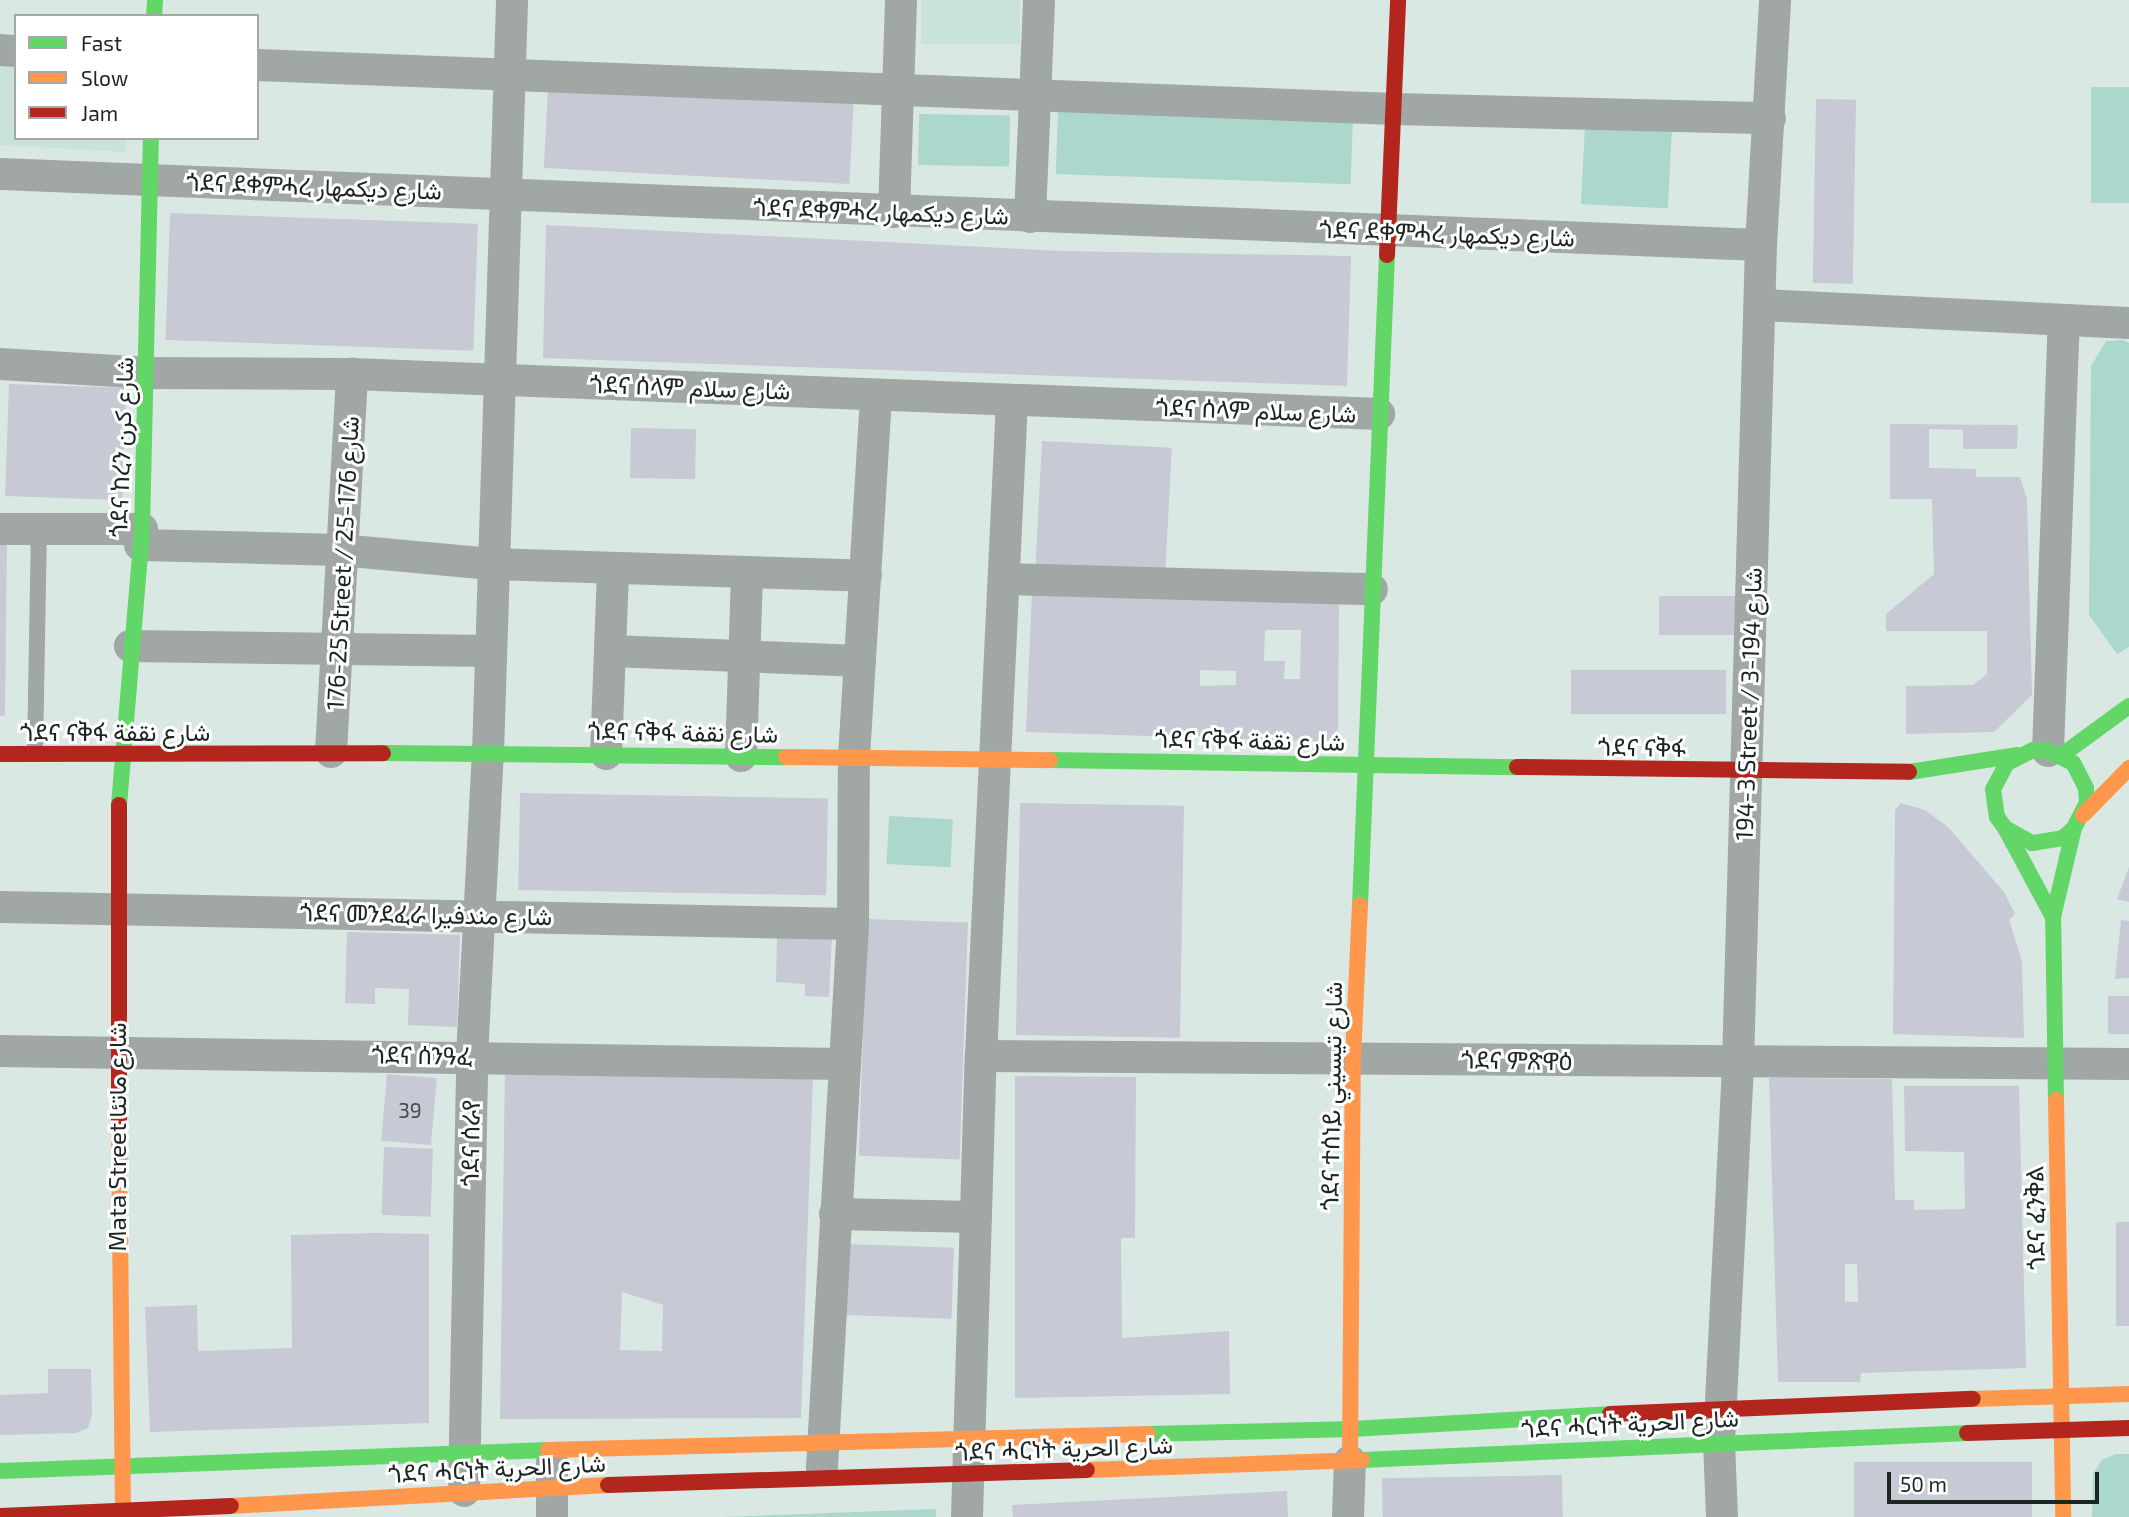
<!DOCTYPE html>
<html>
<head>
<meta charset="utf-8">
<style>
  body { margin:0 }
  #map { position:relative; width:2129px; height:1517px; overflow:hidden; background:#dae8e4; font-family:"Exo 2",Vazirmatn,"Noto Sans Ethiopic",sans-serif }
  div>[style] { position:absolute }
  .built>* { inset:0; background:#c9e2db; transform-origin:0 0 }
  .green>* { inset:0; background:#acd7cc; transform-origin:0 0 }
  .building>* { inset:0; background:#c7c9d5; transform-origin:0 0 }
  .lane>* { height:16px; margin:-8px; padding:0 8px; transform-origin:8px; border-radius:8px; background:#a1a7a5 }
  .street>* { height:32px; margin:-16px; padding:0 16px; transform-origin:16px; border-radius:16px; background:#a1a7a5 }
  .fast>* { height:16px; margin:-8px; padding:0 8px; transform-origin:8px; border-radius:8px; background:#63d668 }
  .slow>* { height:16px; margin:-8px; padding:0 8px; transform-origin:8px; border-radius:8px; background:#ff974d }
  .jam>* { height:16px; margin:-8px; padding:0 8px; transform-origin:8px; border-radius:8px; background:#b3261e }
  span { translate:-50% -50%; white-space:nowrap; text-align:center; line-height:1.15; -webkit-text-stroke:6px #fff; paint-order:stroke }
  .number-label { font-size:21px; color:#464e4f }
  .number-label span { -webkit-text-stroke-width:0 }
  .street-label { font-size:24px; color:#1b2522 }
  .legend { position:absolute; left:14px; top:14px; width:245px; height:126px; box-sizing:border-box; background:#fff; border:2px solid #a4a8a7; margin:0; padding:9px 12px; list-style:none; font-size:21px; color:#1b2522 }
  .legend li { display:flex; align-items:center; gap:14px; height:35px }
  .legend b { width:35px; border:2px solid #a4a8a7 }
  .scale { position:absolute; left:1887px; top:1472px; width:212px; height:32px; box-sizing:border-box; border:4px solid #1b2522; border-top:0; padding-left:9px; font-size:21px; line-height:24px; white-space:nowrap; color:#1b2522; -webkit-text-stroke:5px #fff; paint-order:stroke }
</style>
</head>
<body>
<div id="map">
  <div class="built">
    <div style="left:921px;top:0;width:99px;height:44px"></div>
    <div style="clip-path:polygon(0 63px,16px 64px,16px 138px,127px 138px,126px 152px,0 145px)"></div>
  </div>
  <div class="green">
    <div style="left:2129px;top:87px;width:116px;height:38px;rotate:90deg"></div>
    <div style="left:1058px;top:111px;width:295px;height:63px;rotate:2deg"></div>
    <div style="left:919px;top:114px;width:91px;height:51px;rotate:1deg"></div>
    <div style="left:1585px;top:126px;width:87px;height:78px;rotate:3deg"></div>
    <div style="clip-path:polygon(2124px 340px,2129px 343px,2129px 647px,2117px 654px,2089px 615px,2091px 366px,2106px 341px)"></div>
    <div style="left:889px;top:816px;width:64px;height:48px;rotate:3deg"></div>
    <div style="clip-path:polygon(2116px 1454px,2129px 1454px,2129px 1517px,2092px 1517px,2093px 1474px,2102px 1460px)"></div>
    <div style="clip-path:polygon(936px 1509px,936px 1517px,722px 1517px)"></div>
  </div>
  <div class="building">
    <div style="left:548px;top:88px;width:306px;height:80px;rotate:3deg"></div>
    <div style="left:1816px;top:99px;width:40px;height:184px;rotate:1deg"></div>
    <div style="left:170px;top:213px;width:308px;height:127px;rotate:2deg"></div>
    <div style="clip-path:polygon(546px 225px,1063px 251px,1351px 256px,1347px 386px,543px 358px)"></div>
    <div style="left:9px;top:384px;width:117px;height:112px;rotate:2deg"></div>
    <div style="clip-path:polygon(1890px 424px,2018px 425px,2017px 449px,1963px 449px,1963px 430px,1929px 429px,1929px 468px,1976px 469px,1976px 477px,2020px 477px,2027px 499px,2032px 695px,1994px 732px,1906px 734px,1906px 686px,1973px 685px,1987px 674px,1987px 631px,1886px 631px,1886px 614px,1934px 574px,1932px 499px,1890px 499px)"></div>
    <div style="left:631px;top:428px;width:65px;height:50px;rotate:1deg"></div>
    <div style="left:1042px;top:441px;width:130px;height:124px;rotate:3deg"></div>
    <div style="clip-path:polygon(0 535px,7px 536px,5px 716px,0 716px)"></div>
    <div style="clip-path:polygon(evenodd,1032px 592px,1339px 598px,1338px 742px,1026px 732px,1032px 592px,1265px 630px,1301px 630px,1300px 679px,1284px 679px,1285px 661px,1264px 661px,1265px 630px,1032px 592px,1200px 670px,1236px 671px,1236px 685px,1200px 686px,1200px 670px)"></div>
    <div style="left:1659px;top:596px;width:81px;height:39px"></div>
    <div style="left:1571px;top:670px;width:155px;height:44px"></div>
    <div style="left:520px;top:793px;width:308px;height:97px;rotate:1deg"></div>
    <div style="left:1020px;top:803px;width:164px;height:232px;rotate:1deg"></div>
    <div style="clip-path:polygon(1901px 803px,1925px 810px,1948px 827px,2004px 892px,2015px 914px,2009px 920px,2022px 961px,2024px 1038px,1893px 1034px,1895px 810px)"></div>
    <div style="clip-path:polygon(2129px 867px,2129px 902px,2117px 899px)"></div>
    <div style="left:867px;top:919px;width:101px;height:237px;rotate:2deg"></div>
    <div style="clip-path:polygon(2121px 920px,2129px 921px,2129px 978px,2115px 979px)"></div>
    <div style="clip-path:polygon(347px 932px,460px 935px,457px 1027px,408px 1025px,409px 989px,375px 988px,375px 1004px,345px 1003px)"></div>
    <div style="clip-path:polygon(777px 935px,832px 937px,829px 997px,805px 996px,805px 984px,776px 982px)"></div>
    <div style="left:2108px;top:996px;width:21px;height:38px"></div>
    <div style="clip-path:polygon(evenodd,505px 1067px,813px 1076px,801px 1418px,500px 1419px,505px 1067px,622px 1292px,663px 1305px,662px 1351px,620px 1350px,622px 1292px)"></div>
    <div style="left:387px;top:1074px;width:50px;height:67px;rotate:5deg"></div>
    <div style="clip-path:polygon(1015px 1076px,1136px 1077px,1135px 1238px,1121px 1238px,1122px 1338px,1229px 1331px,1230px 1394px,1015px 1398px)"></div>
    <div style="clip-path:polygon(evenodd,1769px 1078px,1892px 1079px,1895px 1200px,1914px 1200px,1914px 1210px,1965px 1209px,1964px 1152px,1905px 1151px,1904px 1086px,2019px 1086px,2026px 1368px,1861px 1373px,1860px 1382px,1778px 1382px,1769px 1078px,1845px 1264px,1857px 1264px,1858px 1302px,1845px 1302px,1845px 1264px)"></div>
    <div style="left:384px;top:1147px;width:49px;height:68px;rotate:2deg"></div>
    <div style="left:2116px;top:1222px;width:13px;height:104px"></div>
    <div style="clip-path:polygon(376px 1233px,429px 1234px,429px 1423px,150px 1432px,145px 1307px,197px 1305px,198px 1351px,292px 1348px,291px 1235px)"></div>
    <div style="left:848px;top:1244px;width:106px;height:71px;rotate:2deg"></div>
    <div style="clip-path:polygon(48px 1369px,91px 1369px,92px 1414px,88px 1428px,76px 1433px,0 1435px,0 1395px,48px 1393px)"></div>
    <div style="left:1854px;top:1462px;width:178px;height:55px"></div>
    <div style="left:1562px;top:1475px;width:42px;height:180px;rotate:89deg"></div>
    <div style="clip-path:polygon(1287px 1491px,1288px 1517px,1013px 1517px,1012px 1505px)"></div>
  </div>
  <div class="lane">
    <div style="left:35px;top:754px;width:225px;rotate:-89deg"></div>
  </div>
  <div class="street">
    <div style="left:0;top:50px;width:16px;rotate:4deg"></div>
    <div style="left:257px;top:65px;width:1138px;rotate:2.22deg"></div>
    <div style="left:1394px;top:109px;width:376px;rotate:1.4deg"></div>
    <div style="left:0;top:174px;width:1762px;rotate:2.31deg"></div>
    <div style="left:894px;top:212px;width:212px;rotate:-88.1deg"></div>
    <div style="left:1030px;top:217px;width:217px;rotate:-87.6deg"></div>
    <div style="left:1762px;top:305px;width:367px;rotate:2.8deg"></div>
    <div style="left:0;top:364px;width:148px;rotate:3.5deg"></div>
    <div style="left:148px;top:373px;width:204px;rotate:0.3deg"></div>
    <div style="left:352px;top:374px;width:1028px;rotate:2.23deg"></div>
    <div style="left:0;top:529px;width:142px"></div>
    <div style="left:140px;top:545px;width:200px;rotate:1.4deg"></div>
    <div style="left:340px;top:550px;width:152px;rotate:5.3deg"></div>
    <div style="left:491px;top:564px;width:375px;rotate:1.8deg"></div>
    <div style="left:1004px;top:579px;width:368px;rotate:1.6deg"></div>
    <div style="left:130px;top:646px;width:359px;rotate:0.8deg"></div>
    <div style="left:612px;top:651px;width:248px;rotate:2.3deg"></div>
    <div style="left:2048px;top:751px;width:431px;rotate:-87.9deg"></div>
    <div style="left:331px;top:752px;width:379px;rotate:-86.8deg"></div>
    <div style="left:606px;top:754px;width:185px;rotate:-87.8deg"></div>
    <div style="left:741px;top:756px;width:183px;rotate:-88.1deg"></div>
    <div style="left:0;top:907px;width:853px;rotate:1.14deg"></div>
    <div style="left:0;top:1051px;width:843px;rotate:0.88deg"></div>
    <div style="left:981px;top:1056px;width:1148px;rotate:0.4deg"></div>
    <div style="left:835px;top:1214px;width:141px;rotate:1.2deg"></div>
    <div style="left:822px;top:1467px;width:544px;rotate:-86.73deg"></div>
    <div style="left:853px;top:924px;width:167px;rotate:-89.7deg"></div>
    <div style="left:854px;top:757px;width:363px;rotate:-86.5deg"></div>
    <div style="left:464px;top:1491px;width:435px;rotate:-88.9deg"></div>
    <div style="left:472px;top:1056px;width:303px;rotate:-87deg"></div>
    <div style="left:488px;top:753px;width:753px;rotate:-88.17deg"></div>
    <div style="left:552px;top:1517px;width:55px;rotate:-90deg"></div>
    <div style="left:967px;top:1517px;width:461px;rotate:-88.3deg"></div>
    <div style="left:981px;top:1056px;width:655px;rotate:-87.29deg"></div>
    <div style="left:1348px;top:1517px;width:56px;rotate:-88deg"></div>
    <div style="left:1722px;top:1517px;width:76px;rotate:-92.3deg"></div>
    <div style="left:1719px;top:1441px;width:378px;rotate:-87.1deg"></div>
    <div style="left:1738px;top:1063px;width:818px;rotate:-88.39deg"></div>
    <div style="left:1761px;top:245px;width:245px;rotate:-86.7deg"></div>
  </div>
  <div class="fast">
    <div style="left:154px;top:16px;width:16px;rotate:-86deg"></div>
    <div style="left:383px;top:753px;width:403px;rotate:0.6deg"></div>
    <div style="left:2062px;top:755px;width:83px;rotate:-36.2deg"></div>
    <div style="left:1050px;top:760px;width:467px;rotate:0.9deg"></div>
    <div style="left:1909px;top:772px;width:110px;rotate:-8.9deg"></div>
    <div style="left:119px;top:805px;width:277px;rotate:-85.2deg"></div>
    <div style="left:142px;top:529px;width:391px;rotate:-88.7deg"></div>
    <div style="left:2005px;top:828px;width:101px;rotate:61.7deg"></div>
    <div style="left:1360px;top:905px;width:651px;rotate:-87.62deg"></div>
    <div style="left:2056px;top:1100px;width:183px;rotate:-90.9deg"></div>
    <div style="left:2053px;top:917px;width:91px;rotate:-76.7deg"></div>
    <div style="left:2074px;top:828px;width:29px;rotate:-63deg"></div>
    <div style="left:2087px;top:802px;width:14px;rotate:-94deg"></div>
    <div style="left:2086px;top:788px;width:28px;rotate:-117deg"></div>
    <div style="left:2073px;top:763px;width:28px;rotate:-154deg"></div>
    <div style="left:2048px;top:751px;width:15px;rotate:-176deg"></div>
    <div style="left:2033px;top:750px;width:29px;rotate:153deg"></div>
    <div style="left:2007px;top:763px;width:30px;rotate:118deg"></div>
    <div style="left:1993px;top:789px;width:28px;rotate:82deg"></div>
    <div style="left:1997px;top:817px;width:14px;rotate:54deg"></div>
    <div style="left:2005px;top:828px;width:31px;rotate:29deg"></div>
    <div style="left:2032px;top:843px;width:31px;rotate:-9deg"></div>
    <div style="left:2063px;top:838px;width:15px;rotate:-42deg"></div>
    <div style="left:1148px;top:1434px;width:204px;rotate:-1.4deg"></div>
    <div style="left:1352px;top:1429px;width:258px;rotate:-3.3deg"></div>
    <div style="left:1362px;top:1460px;width:606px;rotate:-2.56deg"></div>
    <div style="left:0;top:1471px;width:548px;rotate:-2.19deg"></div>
  </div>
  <div class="slow">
    <div style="left:786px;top:757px;width:264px;rotate:0.7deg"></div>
    <div style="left:2083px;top:815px;width:66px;rotate:-45.6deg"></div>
    <div style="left:2056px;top:1100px;width:417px;rotate:89deg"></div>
    <div style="left:119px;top:1130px;width:383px;rotate:89.4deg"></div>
    <div style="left:1973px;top:1399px;width:156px;rotate:-1.8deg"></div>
    <div style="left:548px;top:1450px;width:600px;rotate:-1.53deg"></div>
    <div style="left:1350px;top:1461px;width:403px;rotate:-89.6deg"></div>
    <div style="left:1353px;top:1058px;width:153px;rotate:-87.4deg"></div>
    <div style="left:1087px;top:1470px;width:275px;rotate:-2.1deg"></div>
    <div style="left:231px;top:1506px;width:378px;rotate:-3.2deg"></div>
  </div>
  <div class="jam">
    <div style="left:1387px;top:255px;width:255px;rotate:-87.5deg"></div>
    <div style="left:0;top:754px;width:383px;rotate:-0.1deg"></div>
    <div style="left:1517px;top:767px;width:392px;rotate:0.7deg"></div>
    <div style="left:119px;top:1130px;width:325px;rotate:-90deg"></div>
    <div style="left:1610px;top:1414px;width:363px;rotate:-2.4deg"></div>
    <div style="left:1967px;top:1433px;width:162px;rotate:-1.8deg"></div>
    <div style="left:608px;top:1485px;width:479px;rotate:-1.8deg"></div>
    <div style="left:0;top:1516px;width:231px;rotate:-2.5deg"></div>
  </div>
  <div class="number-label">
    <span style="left:410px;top:1110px">39</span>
  </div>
  <div class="street-label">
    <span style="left:314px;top:186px;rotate:2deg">ጎደና ደቀምሓረ شارع ديكمهار</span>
    <span style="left:881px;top:211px;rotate:2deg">ጎደና ደቀምሓረ شارع ديكمهار</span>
    <span style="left:1447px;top:233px;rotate:2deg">ጎደና ደቀምሓረ شارع ديكمهار</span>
    <span style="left:690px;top:387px;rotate:2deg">ጎደና ሰላም شارع سلام</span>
    <span style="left:1256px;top:410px;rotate:2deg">ጎደና ሰላም شارع سلام</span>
    <span style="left:121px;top:447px;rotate:-88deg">ጎደና ከረን شارع كرن</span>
    <span style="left:342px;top:563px;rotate:-87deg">176-25 Street / شارع 176-25</span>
    <span style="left:1748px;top:704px;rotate:-88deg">194-3 Street / شارع 194-3</span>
    <span style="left:115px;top:732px">ጎደና ናቅፋ شارع نقفة</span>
    <span style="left:683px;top:732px;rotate:1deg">ጎደና ናቅፋ شارع نقفة</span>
    <span style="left:1250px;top:740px;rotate:1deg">ጎደና ናቅፋ شارع نقفة</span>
    <span style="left:1642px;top:747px;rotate:1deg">ጎደና ናቅፋ</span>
    <span style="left:426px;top:914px;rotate:1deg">ጎደና መንደፈራ شارع مندفيرا</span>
    <span style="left:422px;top:1055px;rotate:1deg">ጎደና ሰንዓፈ</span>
    <span style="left:1517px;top:1060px;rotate:1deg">ጎደና ምጽዋዕ</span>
    <span style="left:1331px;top:1096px;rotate:-89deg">ጎደና ተሰነይ شارع تيسيني</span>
    <span style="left:117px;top:1137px;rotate:-90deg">Mata Street شارع ماتئا</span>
    <span style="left:470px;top:1143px;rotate:-89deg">ጎደና ሰራየ</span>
    <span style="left:2035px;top:1218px;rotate:-91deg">ጎደና ፈንቅል</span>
    <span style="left:1630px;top:1423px;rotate:-3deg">ጎደና ሓርነት شارع الحرية</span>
    <span style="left:1064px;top:1448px;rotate:-2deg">ጎደና ሓርነት شارع الحرية</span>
    <span style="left:497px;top:1468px;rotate:-3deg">ጎደና ሓርነት شارع الحرية</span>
  </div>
  <ul class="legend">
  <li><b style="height:9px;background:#63d668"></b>Fast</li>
  <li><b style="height:9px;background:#ff974d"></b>Slow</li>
  <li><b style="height:9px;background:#b3261e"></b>Jam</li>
  </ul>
  <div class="scale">50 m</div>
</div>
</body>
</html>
